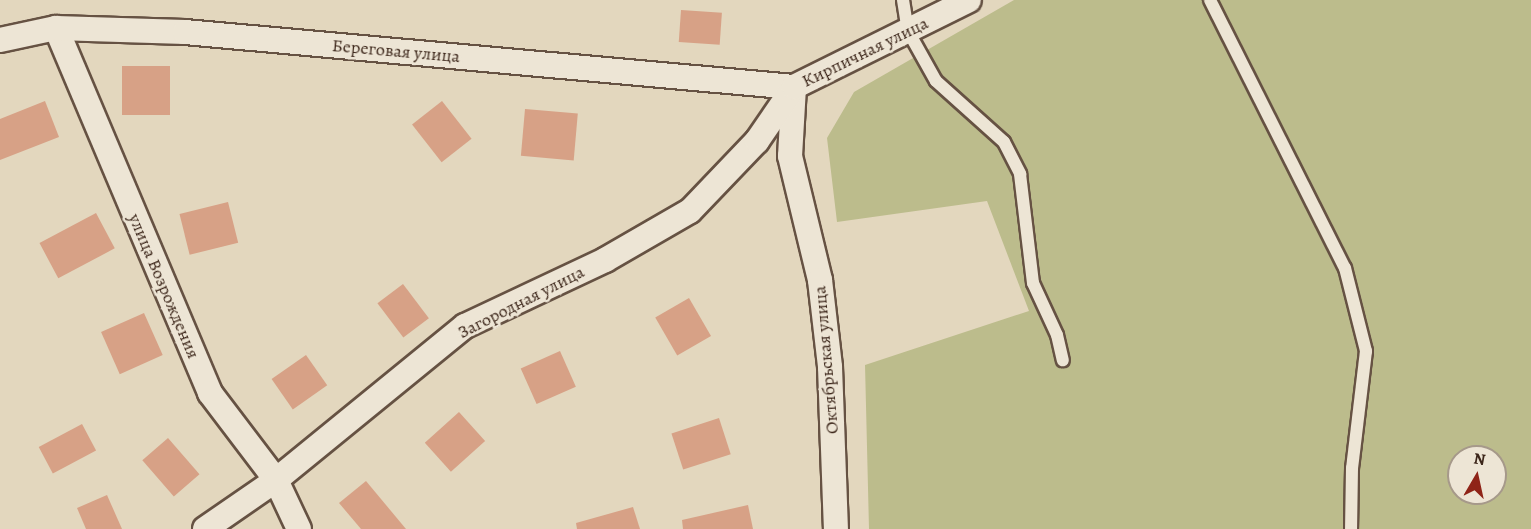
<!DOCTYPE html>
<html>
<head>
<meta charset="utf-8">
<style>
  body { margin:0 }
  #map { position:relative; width:1531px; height:529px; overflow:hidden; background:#e3d7be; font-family:Alegreya,serif }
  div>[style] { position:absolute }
  .green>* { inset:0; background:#bcbc8c }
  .building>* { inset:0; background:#d7a186; transform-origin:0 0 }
  .roads { filter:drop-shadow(2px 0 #665243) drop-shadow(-2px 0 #665243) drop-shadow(0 2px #665243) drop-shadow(0 -2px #665243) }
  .service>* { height:12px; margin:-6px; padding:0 6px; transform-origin:6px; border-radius:6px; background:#ede5d5 }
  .minor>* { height:24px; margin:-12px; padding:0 12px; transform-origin:12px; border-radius:12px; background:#ede5d5 }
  span { translate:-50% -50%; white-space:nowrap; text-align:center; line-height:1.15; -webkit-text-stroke:5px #ede5d5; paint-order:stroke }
  .street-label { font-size:18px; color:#3c261a }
  .north { position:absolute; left:1447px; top:445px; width:60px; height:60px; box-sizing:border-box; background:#ede5d5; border:2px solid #a6998a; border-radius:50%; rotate:9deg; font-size:16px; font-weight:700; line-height:24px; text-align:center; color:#3c261a }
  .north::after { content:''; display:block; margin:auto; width:21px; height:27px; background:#8f2418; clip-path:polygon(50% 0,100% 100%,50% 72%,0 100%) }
</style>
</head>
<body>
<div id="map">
  <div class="green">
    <div style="clip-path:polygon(evenodd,1014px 0,1531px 0,1531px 529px,869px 529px,865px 365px,1029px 311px,987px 201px,837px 222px,827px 138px,854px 92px,1014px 0,1459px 457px,1495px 457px,1495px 493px,1459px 493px,1459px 457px)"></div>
  </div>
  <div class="building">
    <div style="left:681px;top:10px;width:41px;height:32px;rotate:4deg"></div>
    <div style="left:122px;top:66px;width:48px;height:49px"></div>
    <div style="clip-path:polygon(45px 101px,59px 137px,0 160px,0 119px)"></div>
    <div style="left:442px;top:101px;width:48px;height:38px;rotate:52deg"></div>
    <div style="left:525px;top:109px;width:53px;height:47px;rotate:5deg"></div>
    <div style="left:228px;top:202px;width:42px;height:50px;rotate:76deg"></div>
    <div style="left:96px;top:213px;width:40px;height:64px;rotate:62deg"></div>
    <div style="left:403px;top:284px;width:43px;height:32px;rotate:53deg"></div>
    <div style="left:689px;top:298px;width:44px;height:39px;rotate:60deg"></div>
    <div style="left:144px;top:313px;width:46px;height:47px;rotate:66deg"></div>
    <div style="left:560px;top:351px;width:39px;height:43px;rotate:66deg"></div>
    <div style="left:306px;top:355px;width:37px;height:42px;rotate:55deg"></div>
    <div style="left:459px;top:412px;width:39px;height:46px;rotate:48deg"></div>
    <div style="left:719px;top:418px;width:38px;height:50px;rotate:72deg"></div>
    <div style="left:82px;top:424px;width:30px;height:49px;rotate:62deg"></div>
    <div style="left:168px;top:438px;width:48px;height:34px;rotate:49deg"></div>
    <div style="clip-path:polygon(366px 481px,406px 529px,361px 529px,339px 503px)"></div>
    <div style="clip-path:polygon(107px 495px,122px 529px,86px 529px,77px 508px)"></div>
    <div style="clip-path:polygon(748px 505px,753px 529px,683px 529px,682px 520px)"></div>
    <div style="clip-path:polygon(633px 507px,640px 529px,577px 529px,576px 523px)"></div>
  </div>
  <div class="roads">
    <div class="service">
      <div style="left:903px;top:0;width:31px;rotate:81deg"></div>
      <div style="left:908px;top:31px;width:57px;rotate:60.8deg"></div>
      <div style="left:936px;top:81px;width:91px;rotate:41.9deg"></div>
      <div style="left:1004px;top:142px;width:36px;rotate:63deg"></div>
      <div style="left:1020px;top:174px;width:110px;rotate:83.2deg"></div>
      <div style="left:1033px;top:283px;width:57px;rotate:65.2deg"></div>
      <div style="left:1057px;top:335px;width:26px;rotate:77deg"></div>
      <div style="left:1210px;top:0;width:300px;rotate:63.3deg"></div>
      <div style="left:1345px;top:268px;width:86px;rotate:75.8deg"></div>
      <div style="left:1366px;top:351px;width:118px;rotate:96.8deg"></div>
      <div style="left:1352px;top:468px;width:61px;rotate:90.9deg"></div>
    </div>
    <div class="minor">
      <div style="left:56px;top:28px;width:396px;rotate:67.1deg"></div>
      <div style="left:210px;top:393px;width:109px;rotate:52.8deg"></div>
      <div style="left:276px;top:480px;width:54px;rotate:64.9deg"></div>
      <div style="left:0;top:40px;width:57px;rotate:-12.1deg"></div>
      <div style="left:56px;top:28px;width:129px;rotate:1.8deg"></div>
      <div style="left:185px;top:32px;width:611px;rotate:5.16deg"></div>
      <div style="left:794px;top:87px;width:69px;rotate:93.3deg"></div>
      <div style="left:790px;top:156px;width:128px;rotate:76.4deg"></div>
      <div style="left:820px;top:280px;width:88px;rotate:83.4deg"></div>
      <div style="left:830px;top:367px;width:162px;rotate:87.9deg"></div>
      <div style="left:205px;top:529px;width:86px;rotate:-34.6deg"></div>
      <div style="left:276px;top:480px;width:244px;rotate:-39.2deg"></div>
      <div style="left:465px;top:326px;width:155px;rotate:-25.2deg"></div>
      <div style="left:605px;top:260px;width:98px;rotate:-30deg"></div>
      <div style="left:690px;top:211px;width:97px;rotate:-46.3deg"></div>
      <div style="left:757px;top:141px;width:65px;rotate:-55.6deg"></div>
      <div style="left:794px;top:87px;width:195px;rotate:-26.4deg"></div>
    </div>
  </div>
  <div class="street-label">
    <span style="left:396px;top:51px;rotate:5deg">Береговая улица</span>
    <span style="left:865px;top:52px;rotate:-26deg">Кирпичная улица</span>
    <span style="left:164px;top:286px;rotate:67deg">улица Возрождения</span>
    <span style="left:521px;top:302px;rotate:-27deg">Загородная улица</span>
    <span style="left:826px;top:360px;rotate:-95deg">Октябрьская улица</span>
  </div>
  <div class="north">N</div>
</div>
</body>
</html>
